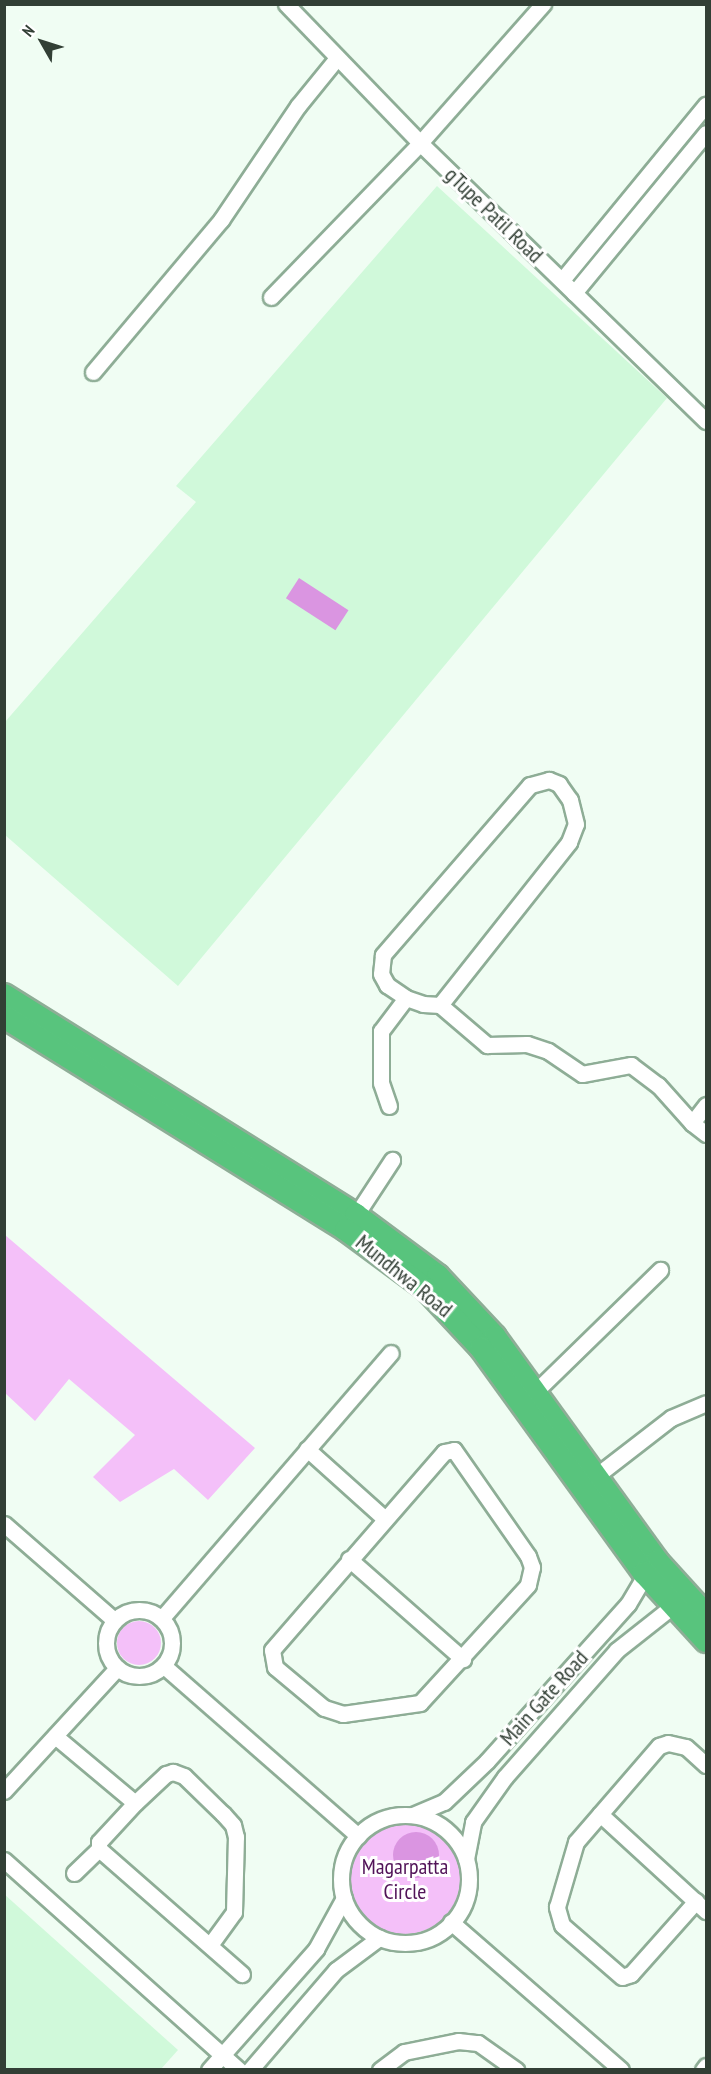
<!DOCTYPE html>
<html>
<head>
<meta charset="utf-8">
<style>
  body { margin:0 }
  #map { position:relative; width:711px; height:2074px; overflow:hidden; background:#f0fdf3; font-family:"PT Sans Narrow",sans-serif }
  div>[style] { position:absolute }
  .built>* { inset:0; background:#d0f9da }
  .green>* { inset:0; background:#f4c0f9 }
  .round { border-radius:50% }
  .water>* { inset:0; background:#da95e1; transform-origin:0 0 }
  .roads { filter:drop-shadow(2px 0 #8ead96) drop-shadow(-2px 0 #8ead96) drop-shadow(0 2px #8ead96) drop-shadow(0 -2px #8ead96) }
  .minor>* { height:15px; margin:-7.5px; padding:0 7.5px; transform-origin:7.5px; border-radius:7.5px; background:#fff }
  .minor>.ring { margin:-7.5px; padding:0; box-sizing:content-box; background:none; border:15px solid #fff; border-radius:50% }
  .highway>* { height:22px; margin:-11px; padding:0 11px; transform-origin:11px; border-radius:11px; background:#58c47d }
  span { translate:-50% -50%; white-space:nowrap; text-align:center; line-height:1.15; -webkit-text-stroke:6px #fff; paint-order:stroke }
  .street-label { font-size:22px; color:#323f35 }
  .park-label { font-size:22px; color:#511358 }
  .frame { position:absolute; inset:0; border:6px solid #323f35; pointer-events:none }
  .north { position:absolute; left:12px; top:12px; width:60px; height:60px; -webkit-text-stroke:4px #fff; paint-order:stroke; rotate:309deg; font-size:16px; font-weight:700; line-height:24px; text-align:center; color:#323f35 }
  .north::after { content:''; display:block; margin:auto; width:21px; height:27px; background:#323f35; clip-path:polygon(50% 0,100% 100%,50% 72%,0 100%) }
</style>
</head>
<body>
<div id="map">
  <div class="built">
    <div style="clip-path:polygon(437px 186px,667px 398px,178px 986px,5px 835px,5px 722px,196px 502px,176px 486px)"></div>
    <div style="clip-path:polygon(4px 1894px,178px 2050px,161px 2069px,5px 2069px)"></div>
  </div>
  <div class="green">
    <div style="clip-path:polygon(5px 1235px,255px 1448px,208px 1500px,174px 1469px,120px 1502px,93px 1477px,135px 1435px,69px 1379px,35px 1421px,5px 1393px)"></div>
    <div class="round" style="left:117px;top:1621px;width:44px;height:44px"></div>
    <div class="round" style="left:350px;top:1824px;width:110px;height:110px"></div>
  </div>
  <div class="water">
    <div style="left:299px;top:578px;width:59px;height:24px;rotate:33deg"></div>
    <div class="round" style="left:393px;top:1832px;width:46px;height:46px"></div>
  </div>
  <div class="roads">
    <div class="minor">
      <div style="left:286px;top:4px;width:193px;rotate:46deg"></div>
      <div style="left:420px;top:143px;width:399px;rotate:44.2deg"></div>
      <div style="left:562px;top:280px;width:227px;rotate:-50.6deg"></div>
      <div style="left:574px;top:293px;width:207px;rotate:-50.5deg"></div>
      <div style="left:271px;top:297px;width:214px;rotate:-45.9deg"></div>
      <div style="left:420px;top:143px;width:186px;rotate:-48.5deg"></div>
      <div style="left:93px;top:372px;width:199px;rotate:-49.9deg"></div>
      <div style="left:221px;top:220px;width:138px;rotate:-56deg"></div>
      <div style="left:298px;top:106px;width:62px;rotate:-50.9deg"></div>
      <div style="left:440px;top:1005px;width:208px;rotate:-51.6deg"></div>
      <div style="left:569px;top:842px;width:19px;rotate:-69deg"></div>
      <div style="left:576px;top:824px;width:25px;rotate:-104deg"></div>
      <div style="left:570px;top:800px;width:19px;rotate:-125deg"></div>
      <div style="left:559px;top:784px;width:11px;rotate:-158deg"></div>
      <div style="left:549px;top:780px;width:20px;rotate:165deg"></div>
      <div style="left:530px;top:785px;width:225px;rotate:130.9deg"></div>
      <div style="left:383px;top:955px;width:19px;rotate:96deg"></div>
      <div style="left:381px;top:974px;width:13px;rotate:61deg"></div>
      <div style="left:387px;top:985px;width:23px;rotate:34deg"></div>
      <div style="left:406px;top:998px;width:18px;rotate:19deg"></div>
      <div style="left:423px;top:1004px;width:17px;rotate:3deg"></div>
      <div style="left:440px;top:1005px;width:62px;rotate:40.4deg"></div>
      <div style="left:487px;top:1045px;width:40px;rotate:-1.4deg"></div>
      <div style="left:527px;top:1044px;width:22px;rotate:18deg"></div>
      <div style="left:548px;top:1051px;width:41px;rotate:34.1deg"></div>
      <div style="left:582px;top:1074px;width:50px;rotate:-10.4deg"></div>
      <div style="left:631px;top:1065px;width:34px;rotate:37deg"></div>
      <div style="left:658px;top:1085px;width:51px;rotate:48.2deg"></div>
      <div style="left:692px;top:1123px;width:23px;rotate:-52deg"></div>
      <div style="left:389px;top:1106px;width:24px;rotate:-109deg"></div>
      <div style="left:381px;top:1083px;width:52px;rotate:-90deg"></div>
      <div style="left:381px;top:1031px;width:41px;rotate:-52.9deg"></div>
      <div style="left:692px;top:1123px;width:18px;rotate:38deg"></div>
      <div style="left:356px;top:1215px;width:66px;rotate:-56.8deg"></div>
      <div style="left:535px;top:1392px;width:175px;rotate:-44.3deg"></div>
      <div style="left:307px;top:1449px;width:105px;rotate:41.9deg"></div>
      <div style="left:454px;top:1450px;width:129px;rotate:55.1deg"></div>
      <div style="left:528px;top:1556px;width:12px;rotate:70deg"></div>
      <div style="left:532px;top:1567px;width:18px;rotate:103deg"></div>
      <div style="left:528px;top:1585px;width:160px;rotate:132.5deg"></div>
      <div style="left:420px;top:1703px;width:78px;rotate:171.9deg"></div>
      <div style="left:343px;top:1714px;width:20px;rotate:-162deg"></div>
      <div style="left:324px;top:1708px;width:64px;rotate:-140.1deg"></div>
      <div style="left:275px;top:1667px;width:17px;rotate:-100deg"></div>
      <div style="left:272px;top:1650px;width:262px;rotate:-49deg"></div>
      <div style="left:444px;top:1452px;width:10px;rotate:-11deg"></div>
      <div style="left:596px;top:1476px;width:95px;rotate:-37.7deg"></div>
      <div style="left:671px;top:1418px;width:38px;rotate:-23deg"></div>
      <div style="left:4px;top:1524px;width:147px;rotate:41.1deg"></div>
      <div style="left:349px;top:1559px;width:152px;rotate:41.3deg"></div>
      <div class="ring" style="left:106px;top:1610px;width:51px;height:51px"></div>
      <div style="left:162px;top:1618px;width:350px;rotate:-49.2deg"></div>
      <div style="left:164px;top:1666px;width:258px;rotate:41.2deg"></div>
      <div style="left:55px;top:1736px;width:104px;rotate:39.9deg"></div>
      <div style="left:4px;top:1791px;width:167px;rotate:-47.4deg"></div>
      <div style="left:600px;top:1814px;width:144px;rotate:42.5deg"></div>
      <div style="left:413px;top:1815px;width:34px;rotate:-23deg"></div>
      <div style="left:444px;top:1802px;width:59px;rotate:-43.6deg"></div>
      <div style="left:487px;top:1761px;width:211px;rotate:-48.1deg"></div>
      <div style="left:628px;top:1604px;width:43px;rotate:-59.3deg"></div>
      <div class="ring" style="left:341px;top:1815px;width:113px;height:113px"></div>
      <div style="left:466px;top:1859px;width:38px;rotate:-79deg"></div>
      <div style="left:473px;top:1822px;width:55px;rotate:-54.6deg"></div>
      <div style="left:505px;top:1777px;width:169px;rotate:-48.6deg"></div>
      <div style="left:617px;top:1650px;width:79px;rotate:-38.3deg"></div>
      <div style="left:4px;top:1860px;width:315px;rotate:41.8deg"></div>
      <div style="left:74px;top:1873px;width:35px;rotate:-44deg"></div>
      <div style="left:696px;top:1901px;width:98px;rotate:131.7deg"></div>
      <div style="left:631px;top:1974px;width:9px;rotate:162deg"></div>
      <div style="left:622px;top:1977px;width:79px;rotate:-139.1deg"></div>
      <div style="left:562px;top:1925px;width:19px;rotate:-106deg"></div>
      <div style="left:557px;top:1907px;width:68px;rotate:-73.7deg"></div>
      <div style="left:576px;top:1842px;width:127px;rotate:-49.2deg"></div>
      <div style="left:659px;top:1746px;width:9px;rotate:-18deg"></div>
      <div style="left:668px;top:1743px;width:18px;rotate:13deg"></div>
      <div style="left:686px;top:1747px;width:27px;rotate:42deg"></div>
      <div style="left:451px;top:1922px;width:225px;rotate:41deg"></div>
      <div style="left:210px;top:1945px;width:41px;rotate:-54deg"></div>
      <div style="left:234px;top:1912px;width:75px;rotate:-88.5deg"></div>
      <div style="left:236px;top:1837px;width:12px;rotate:-104deg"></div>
      <div style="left:233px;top:1825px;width:15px;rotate:-132deg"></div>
      <div style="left:223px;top:1814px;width:54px;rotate:-135.7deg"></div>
      <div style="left:184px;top:1776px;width:12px;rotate:-160deg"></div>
      <div style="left:173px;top:1772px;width:7px;rotate:164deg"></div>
      <div style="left:166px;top:1774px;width:42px;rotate:136.9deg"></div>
      <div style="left:135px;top:1803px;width:53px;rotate:132.7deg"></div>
      <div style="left:99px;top:1842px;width:7px;rotate:90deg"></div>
      <div style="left:99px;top:1849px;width:190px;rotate:41.2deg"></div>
      <div style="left:209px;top:2070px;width:162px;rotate:-48.5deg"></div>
      <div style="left:316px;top:1949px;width:58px;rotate:-61.2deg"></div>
      <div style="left:250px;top:2070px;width:132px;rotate:-49.3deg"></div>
      <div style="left:336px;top:1970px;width:54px;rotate:-36.7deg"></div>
      <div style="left:380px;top:2070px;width:30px;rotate:-37deg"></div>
      <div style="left:404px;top:2052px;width:55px;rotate:-11.5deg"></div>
      <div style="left:458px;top:2041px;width:20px;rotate:6deg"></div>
      <div style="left:478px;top:2043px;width:47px;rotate:35.4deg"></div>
      <div style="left:703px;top:2070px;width:5px;rotate:-53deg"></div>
    </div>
    <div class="highway">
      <div style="left:4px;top:995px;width:415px;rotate:32deg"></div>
      <div style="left:356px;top:1215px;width:102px;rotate:36.6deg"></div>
      <div style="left:438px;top:1276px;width:83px;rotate:46.9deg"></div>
      <div style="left:495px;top:1337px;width:276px;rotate:54.1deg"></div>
      <div style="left:657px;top:1561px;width:73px;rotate:47.8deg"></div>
      <div style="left:4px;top:1017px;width:403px;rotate:31.9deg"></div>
      <div style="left:346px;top:1230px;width:99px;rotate:36.4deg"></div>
      <div style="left:426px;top:1289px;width:81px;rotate:47deg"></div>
      <div style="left:481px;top:1348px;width:278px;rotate:54.1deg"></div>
      <div style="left:644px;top:1573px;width:92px;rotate:47.6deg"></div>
    </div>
  </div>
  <div class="street-label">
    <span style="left:494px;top:215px;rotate:44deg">gTupe Patil Road</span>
    <span style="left:404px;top:1276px;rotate:39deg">Mundhwa Road</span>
    <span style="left:544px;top:1698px;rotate:-48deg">Main Gate Road</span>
  </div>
  <div class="park-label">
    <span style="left:405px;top:1879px">Magarpatta<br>Circle</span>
  </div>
  <div class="frame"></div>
  <div class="north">N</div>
</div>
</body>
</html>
